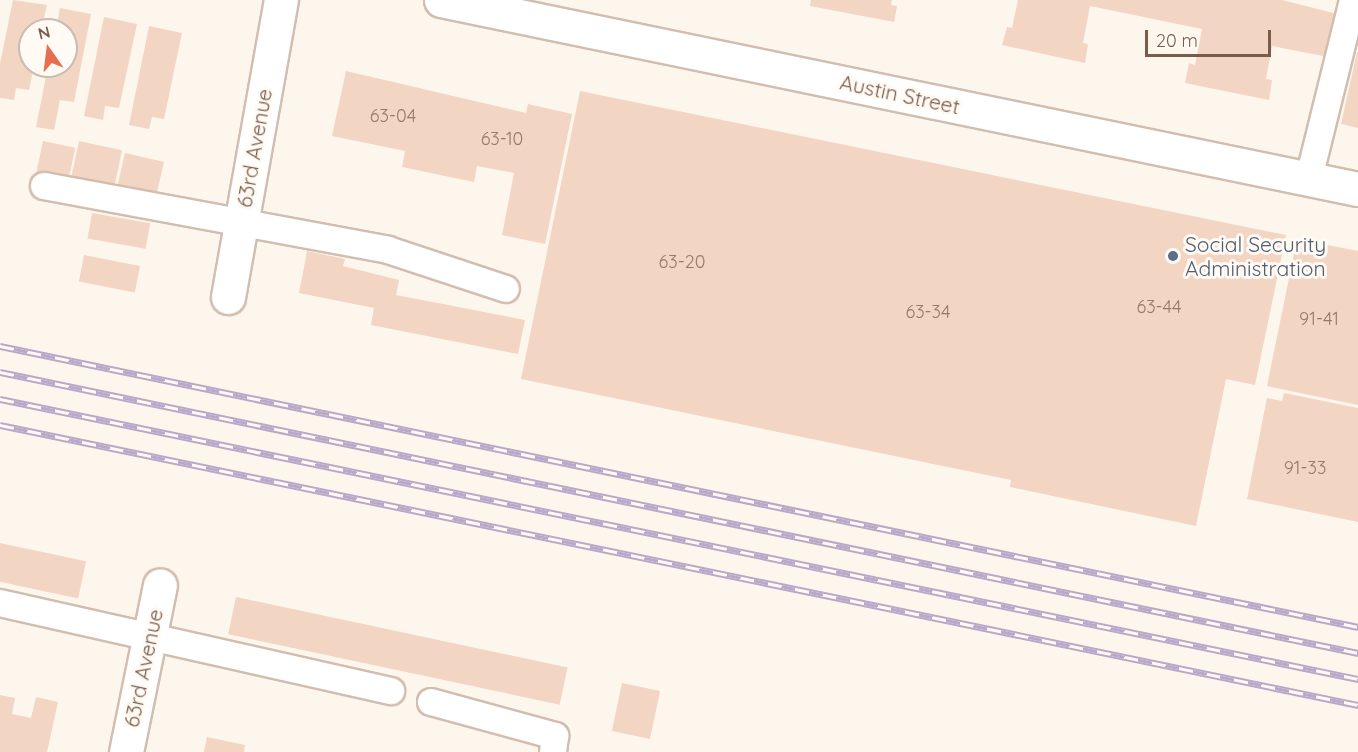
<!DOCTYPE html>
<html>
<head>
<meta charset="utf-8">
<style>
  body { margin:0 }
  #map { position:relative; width:1358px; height:752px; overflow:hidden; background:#fdf6ec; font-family:Quicksand,sans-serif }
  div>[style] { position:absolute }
  .building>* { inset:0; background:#f3d5c3; transform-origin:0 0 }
  .roads { filter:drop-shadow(2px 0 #d1beb0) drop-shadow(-2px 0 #d1beb0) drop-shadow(0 2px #d1beb0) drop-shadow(0 -2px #d1beb0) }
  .lane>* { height:26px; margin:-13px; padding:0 13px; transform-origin:13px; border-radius:13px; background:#fff }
  .street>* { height:33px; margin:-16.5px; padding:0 16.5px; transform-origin:16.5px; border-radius:16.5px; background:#fff }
  .rail>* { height:7px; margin-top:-3.5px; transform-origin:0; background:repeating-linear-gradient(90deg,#fffaf3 0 14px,#b9a8c9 0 28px); box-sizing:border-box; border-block:2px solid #b9a8c9 }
  .dots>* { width:16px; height:16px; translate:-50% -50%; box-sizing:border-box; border:3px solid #fffaf3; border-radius:50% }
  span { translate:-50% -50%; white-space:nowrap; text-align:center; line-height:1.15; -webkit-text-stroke:6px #fffaf3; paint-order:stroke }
  .number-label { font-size:18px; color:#987a6a }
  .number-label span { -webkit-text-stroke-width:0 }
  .street-label { font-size:21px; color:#7a5c4d }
  .service-label { font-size:21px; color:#4e5e75 }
  .left { translate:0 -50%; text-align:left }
  .north { position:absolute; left:18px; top:18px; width:60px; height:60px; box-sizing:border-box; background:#fffaf3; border:2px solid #cabbb1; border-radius:50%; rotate:346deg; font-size:16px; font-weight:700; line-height:24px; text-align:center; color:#7a5c4d }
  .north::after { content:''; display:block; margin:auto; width:21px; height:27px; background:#e76f51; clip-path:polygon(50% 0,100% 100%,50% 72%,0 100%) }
  .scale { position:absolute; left:1145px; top:30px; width:126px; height:27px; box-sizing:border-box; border:3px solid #7a5c4d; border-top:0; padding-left:8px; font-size:18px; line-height:21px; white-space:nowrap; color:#7a5c4d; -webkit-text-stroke:4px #fffaf3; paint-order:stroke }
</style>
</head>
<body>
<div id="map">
  <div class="building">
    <div style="clip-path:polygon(13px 0,47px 5px,41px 30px,30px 30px,30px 66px,34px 66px,29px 90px,16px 88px,14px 100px,0 98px,0 64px)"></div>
    <div style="clip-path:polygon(811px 0,892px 0,891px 5px,897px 6px,894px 22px,810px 6px)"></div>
    <div style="clip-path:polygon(1018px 0,1282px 0,1341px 15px,1333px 58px,1272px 46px,1266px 79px,1272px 80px,1269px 100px,1185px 83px,1189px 63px,1195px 65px,1202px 29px,1090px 6px,1083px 43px,1088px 44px,1085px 63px,1002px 45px,1007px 27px,1012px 28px)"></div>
    <div style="clip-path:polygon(60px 8px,91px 14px,74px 102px,60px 100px,54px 130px,36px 127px,48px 66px,66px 66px,66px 30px,56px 30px)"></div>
    <div style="clip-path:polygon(104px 17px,137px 24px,119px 108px,105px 106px,103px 120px,84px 116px)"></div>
    <div style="clip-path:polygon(149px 26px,182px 33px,164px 119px,152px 117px,149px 129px,129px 125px)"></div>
    <div style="clip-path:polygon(1357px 52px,1358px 52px,1358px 128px,1341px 124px)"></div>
    <div style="clip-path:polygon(346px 71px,526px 113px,528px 104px,572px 114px,545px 244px,502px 235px,514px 173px,477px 166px,474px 182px,402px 167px,405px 151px,332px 136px)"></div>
    <div style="clip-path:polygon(580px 91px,1286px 235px,1255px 385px,1226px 379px,1196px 526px,1010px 487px,1011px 480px,521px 379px)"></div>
    <div style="left:43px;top:141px;width:33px;height:34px;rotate:12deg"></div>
    <div style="left:79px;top:141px;width:44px;height:41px;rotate:12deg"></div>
    <div style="left:125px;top:153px;width:40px;height:37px;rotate:13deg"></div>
    <div style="left:92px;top:213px;width:59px;height:26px;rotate:10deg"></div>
    <div style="clip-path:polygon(1297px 239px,1358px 251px,1358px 405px,1267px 386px)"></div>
    <div style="clip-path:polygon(307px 251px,345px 259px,343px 266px,399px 280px,396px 295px,525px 320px,518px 354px,371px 325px,374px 308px,299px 293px)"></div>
    <div style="left:84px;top:255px;width:57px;height:27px;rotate:11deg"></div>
    <div style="clip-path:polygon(1284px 393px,1358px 408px,1358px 522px,1247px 499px,1267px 398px,1282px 401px)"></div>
    <div style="left:0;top:543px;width:88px;height:38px;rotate:12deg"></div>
    <div style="left:236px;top:597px;width:339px;height:38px;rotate:12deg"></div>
    <div style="left:622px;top:683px;width:39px;height:49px;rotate:12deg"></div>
    <div style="clip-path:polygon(0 695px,15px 698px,12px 714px,31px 718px,36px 697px,58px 702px,47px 752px,0 752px)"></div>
    <div style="clip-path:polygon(207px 737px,245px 745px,244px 752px,204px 752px)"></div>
  </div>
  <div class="roads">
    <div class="lane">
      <div style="left:1309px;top:178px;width:183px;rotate:-76.1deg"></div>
      <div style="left:44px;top:186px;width:350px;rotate:10.5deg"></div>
      <div style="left:388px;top:250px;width:124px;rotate:18.3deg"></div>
      <div style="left:0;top:603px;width:401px;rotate:12.7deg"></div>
      <div style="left:431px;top:702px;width:129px;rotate:15.3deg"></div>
      <div style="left:555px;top:736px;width:16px;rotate:97deg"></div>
    </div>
    <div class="street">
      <div style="left:441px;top:0;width:936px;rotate:11.65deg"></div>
      <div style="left:228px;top:297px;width:302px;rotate:-79.9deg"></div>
      <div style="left:126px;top:752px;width:170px;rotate:-78.5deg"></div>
    </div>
  </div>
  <div class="rail">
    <div style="left:0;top:346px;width:1387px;rotate:11.69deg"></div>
    <div style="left:0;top:372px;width:1387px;rotate:11.69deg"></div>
    <div style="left:0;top:399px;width:1387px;rotate:11.65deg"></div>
    <div style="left:0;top:425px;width:1387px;rotate:11.65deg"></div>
  </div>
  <div class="dots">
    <div style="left:1173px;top:256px;background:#5c6f8a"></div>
  </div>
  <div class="number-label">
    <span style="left:393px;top:116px">63-04</span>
    <span style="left:502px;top:139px">63-10</span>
    <span style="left:682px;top:262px">63-20</span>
    <span style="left:1159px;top:307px">63-44</span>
    <span style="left:928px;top:312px">63-34</span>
    <span style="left:1319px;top:319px">91-41</span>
    <span style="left:1305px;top:468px">91-33</span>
  </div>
  <div class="street-label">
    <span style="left:900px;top:94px;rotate:12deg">Austin Street</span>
    <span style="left:254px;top:148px;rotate:-80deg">63rd Avenue</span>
    <span style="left:143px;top:668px;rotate:-78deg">63rd Avenue</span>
  </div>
  <div class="service-label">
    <span class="left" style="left:1185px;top:256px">Social Security<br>Administration</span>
  </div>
  <div class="north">N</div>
  <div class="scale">20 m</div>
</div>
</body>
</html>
